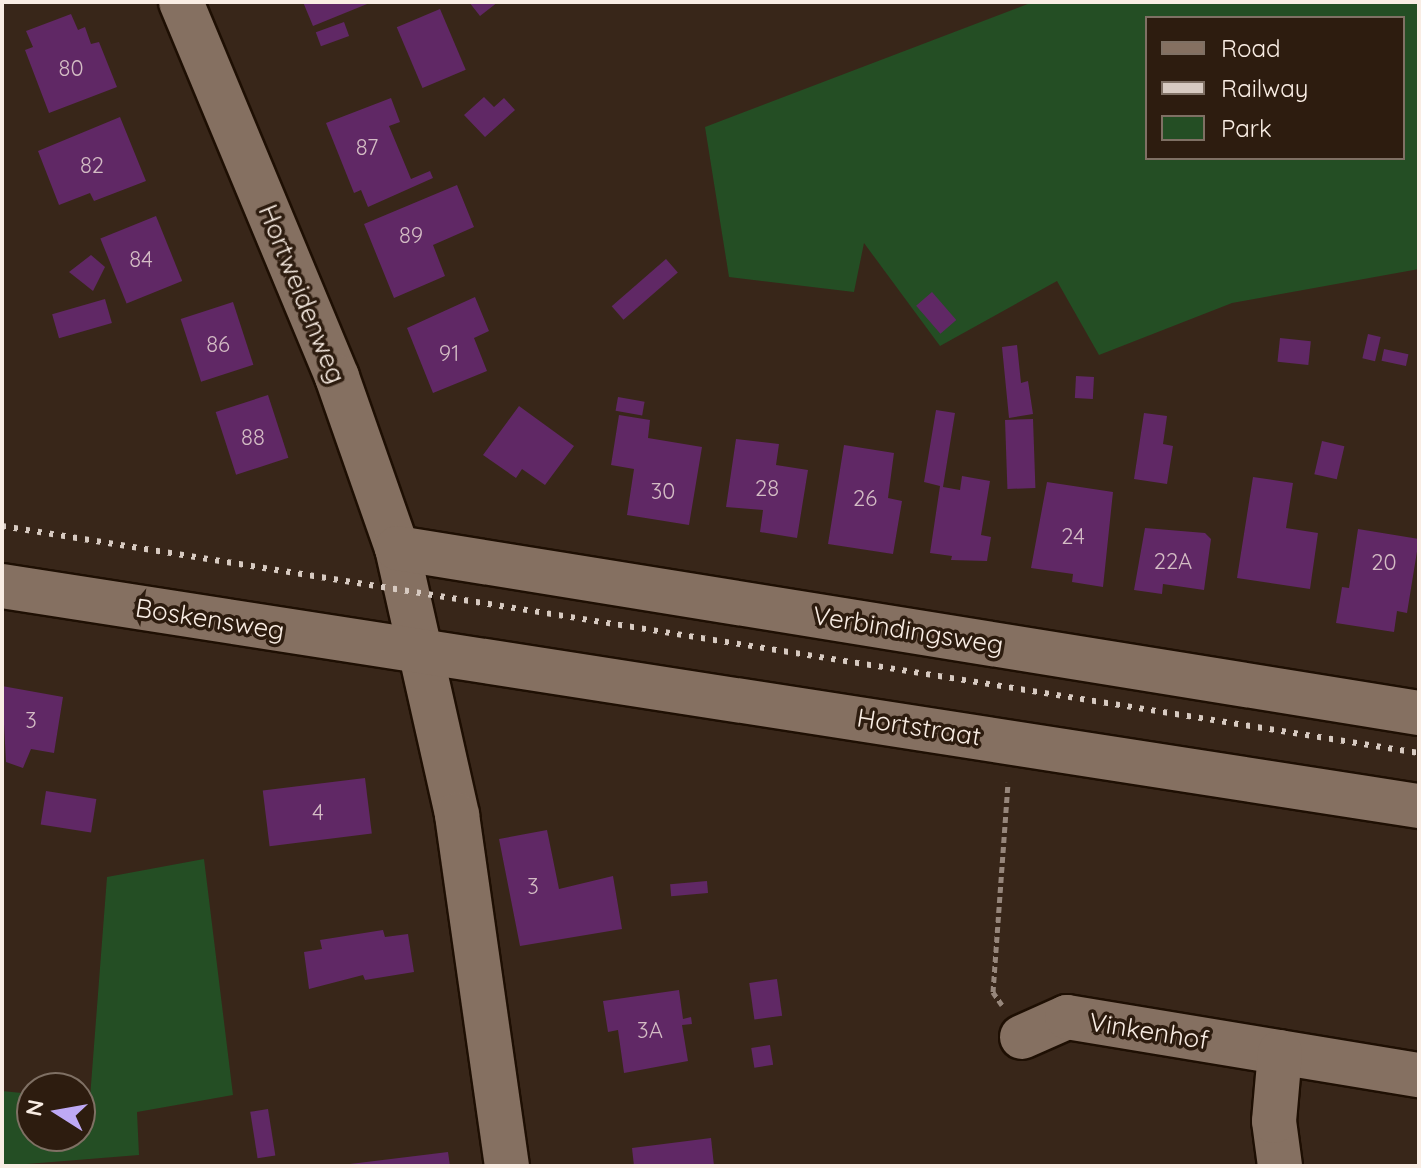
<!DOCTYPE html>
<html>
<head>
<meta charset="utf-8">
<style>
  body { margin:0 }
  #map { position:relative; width:1421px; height:1168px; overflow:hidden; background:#382619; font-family:Quicksand,sans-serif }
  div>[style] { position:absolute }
  .green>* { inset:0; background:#244e24 }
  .building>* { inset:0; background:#602865; transform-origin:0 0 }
  .path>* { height:5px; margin-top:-2.5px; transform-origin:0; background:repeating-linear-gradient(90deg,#96867b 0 6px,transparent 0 10px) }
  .roads { filter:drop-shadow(2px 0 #1e0f03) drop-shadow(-2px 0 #1e0f03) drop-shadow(0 2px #1e0f03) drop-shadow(0 -2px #1e0f03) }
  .minor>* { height:44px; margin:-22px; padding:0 22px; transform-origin:22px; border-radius:22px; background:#857061 }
  .rail>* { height:6px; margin-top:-3px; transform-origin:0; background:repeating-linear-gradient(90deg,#d7cac1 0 4px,transparent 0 12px) }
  span { translate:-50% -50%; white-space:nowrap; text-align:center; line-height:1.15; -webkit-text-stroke:7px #2d1c0f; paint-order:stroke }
  .number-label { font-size:22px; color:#d3bcc4 }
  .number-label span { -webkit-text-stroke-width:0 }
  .street-label { font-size:26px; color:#f9ede4 }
  .frame { position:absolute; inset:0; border:4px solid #f9ede4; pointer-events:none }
  .legend { position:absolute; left:1145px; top:16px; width:260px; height:144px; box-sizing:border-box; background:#2d1c0f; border:2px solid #7f7064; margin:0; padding:10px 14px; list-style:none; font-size:24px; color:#f9ede4 }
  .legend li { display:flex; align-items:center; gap:16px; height:40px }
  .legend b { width:40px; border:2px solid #7f7064 }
  .north { position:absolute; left:16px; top:1072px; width:80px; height:80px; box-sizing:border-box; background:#2d1c0f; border:2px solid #7f7064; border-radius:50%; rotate:281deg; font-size:22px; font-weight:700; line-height:32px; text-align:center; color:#f9ede4 }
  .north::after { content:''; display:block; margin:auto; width:28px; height:36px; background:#bea9f5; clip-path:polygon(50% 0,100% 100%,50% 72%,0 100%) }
</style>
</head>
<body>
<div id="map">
  <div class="green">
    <div style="clip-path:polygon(evenodd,1033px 2px,1419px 2px,1419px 269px,1232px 303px,1099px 355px,1057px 281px,940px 346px,864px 243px,854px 292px,729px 277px,705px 127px,1033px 2px,1147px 18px,1403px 18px,1403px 158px,1147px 158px,1147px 18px)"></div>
    <div style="clip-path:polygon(204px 859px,233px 1095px,137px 1112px,139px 1155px,2px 1166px,2px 1091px,32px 1094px,32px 1136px,80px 1136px,80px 1098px,90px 1098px,107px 877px)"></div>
  </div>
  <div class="building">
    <div style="clip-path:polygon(303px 2px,372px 2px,313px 26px)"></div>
    <div style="clip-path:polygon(469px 2px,498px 2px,480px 16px)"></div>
    <div style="left:440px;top:9px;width:66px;height:47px;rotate:67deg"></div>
    <div style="clip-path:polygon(71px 14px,78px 30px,85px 27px,91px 44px,99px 42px,117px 87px,49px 113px,25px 50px,33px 47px,26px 31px)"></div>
    <div style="left:344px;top:22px;width:15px;height:30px;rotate:70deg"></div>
    <div style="clip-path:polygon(484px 97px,494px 107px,504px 98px,515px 110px,485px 137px,464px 115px)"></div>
    <div style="clip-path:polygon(391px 98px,400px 122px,389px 126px,411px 179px,430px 171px,433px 178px,368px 207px,361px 190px,354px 193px,326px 123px)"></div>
    <div style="clip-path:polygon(120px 117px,146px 181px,94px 201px,90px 193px,59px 205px,38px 151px)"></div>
    <div style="clip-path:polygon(457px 185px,474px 227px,433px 245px,445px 276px,394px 298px,364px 224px)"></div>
    <div style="left:156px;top:216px;width:70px;height:60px;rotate:68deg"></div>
    <div style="clip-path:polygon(91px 255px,105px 267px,93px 291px,69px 272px)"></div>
    <div style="left:666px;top:259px;width:18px;height:72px;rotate:49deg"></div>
    <div style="left:932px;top:292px;width:37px;height:21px;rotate:49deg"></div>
    <div style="clip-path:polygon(475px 297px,489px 331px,474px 338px,487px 371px,433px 393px,407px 328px)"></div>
    <div style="left:105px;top:299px;width:25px;height:55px;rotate:74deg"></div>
    <div style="left:233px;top:302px;width:66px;height:55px;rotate:72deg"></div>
    <div style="left:1368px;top:334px;width:13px;height:25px;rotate:13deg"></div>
    <div style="left:1280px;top:338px;width:31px;height:24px;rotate:6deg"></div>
    <div style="clip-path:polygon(1017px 345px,1021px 383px,1028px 381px,1033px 414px,1009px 418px,1002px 347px)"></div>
    <div style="left:1384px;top:349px;width:25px;height:12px;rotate:12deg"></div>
    <div style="left:1076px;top:376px;width:18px;height:22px;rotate:3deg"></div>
    <div style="left:268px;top:395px;width:66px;height:55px;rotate:72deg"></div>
    <div style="left:618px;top:397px;width:27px;height:14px;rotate:10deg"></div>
    <div style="clip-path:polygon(519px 406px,574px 446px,545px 485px,522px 469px,516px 478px,483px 455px)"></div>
    <div style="clip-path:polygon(936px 410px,955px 413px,943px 487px,960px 490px,962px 476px,990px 481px,981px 535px,991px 537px,987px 561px,951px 560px,952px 556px,930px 553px,940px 486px,924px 482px)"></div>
    <div style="clip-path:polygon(1144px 413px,1167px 416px,1163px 444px,1173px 446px,1167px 484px,1134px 479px)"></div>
    <div style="clip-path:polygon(619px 415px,650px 420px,648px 438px,702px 447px,689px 525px,627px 515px,634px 469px,611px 465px)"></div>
    <div style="left:1033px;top:419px;width:69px;height:28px;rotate:88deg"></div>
    <div style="clip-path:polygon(736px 439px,779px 444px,776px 465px,808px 470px,797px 538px,760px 532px,763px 510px,726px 507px)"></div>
    <div style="left:1322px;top:441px;width:23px;height:34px;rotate:13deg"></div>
    <div style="clip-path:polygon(844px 445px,894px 453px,888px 498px,902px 501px,893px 554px,828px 544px)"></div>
    <div style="clip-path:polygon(1253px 477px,1293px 483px,1286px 528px,1318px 533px,1310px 589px,1237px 578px)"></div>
    <div style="clip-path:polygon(1047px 482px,1113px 492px,1103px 587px,1072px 582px,1073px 574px,1031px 568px)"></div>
    <div style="clip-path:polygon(1145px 528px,1205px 533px,1211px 539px,1204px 590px,1163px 584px,1162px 594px,1134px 590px)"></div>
    <div style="clip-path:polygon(1358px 529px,1419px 539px,1407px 613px,1397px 611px,1394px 632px,1336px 623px,1342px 587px,1349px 588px)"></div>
    <div style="clip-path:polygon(2px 686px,63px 697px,54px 753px,31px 749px,23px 768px,6px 762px)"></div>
    <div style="left:365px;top:778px;width:56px;height:103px;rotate:83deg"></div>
    <div style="left:46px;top:791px;width:51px;height:34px;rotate:9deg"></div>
    <div style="clip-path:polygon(547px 830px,559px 889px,613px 876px,622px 929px,520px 946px,499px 839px)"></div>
    <div style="left:707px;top:881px;width:12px;height:37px;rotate:85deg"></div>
    <div style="clip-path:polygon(383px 930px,385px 937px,408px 934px,414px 972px,365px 980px,363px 975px,309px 989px,304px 952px,322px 949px,320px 940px)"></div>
    <div style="left:777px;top:979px;width:37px;height:28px;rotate:82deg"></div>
    <div style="clip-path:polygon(679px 990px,683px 1019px,691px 1017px,692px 1024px,682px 1025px,688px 1061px,624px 1073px,618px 1030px,608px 1032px,603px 1001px)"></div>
    <div style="left:770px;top:1045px;width:20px;height:19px;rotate:81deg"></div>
    <div style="left:268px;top:1109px;width:47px;height:18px;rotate:81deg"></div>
    <div style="clip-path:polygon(711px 1138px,714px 1166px,634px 1166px,632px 1148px)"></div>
    <div style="clip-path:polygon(448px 1152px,450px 1166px,350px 1166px,350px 1164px)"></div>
  </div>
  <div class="path">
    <div style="left:1002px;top:1005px;width:16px;rotate:-125deg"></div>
    <div style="left:993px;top:992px;width:210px;rotate:-85.9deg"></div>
  </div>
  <div class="roads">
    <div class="minor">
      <div style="left:181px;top:2px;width:406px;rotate:67.4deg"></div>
      <div style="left:337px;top:377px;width:181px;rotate:70.7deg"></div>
      <div style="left:397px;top:548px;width:274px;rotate:77.3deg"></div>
      <div style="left:457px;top:815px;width:355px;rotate:81.9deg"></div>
      <div style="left:397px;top:548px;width:1035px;rotate:9.17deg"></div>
      <div style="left:2px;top:586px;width:1434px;rotate:8.83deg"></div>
      <div style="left:1022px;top:1037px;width:49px;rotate:-24deg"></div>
      <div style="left:1067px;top:1017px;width:357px;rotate:9.4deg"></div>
      <div style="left:1280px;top:1166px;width:45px;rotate:-97.6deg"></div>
      <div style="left:1274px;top:1121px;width:69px;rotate:-85deg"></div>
    </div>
  </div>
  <div class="rail">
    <div style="left:2px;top:526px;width:1435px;rotate:9.1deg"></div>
  </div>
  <div class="number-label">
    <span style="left:71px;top:69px">80</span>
    <span style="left:367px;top:148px">87</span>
    <span style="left:92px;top:166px">82</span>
    <span style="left:411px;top:236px">89</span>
    <span style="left:141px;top:260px">84</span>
    <span style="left:218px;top:345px">86</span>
    <span style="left:449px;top:354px">91</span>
    <span style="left:253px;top:438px">88</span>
    <span style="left:767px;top:489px">28</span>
    <span style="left:663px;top:492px">30</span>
    <span style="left:865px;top:499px">26</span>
    <span style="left:1073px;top:537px">24</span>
    <span style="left:1173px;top:562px">22A</span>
    <span style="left:1384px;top:563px">20</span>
    <span style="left:31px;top:721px">3</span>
    <span style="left:318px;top:813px">4</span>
    <span style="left:533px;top:887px">3</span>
    <span style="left:650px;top:1031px">3A</span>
  </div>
  <div class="street-label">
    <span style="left:302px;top:294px;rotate:68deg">Hortweidenweg</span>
    <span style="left:210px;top:619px;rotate:9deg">Boskensweg</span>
    <span style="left:908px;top:630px;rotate:9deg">Verbindingsweg</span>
    <span style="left:919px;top:727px;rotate:9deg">Hortstraat</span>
    <span style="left:1149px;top:1031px;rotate:9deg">Vinkenhof</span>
  </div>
  <div class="frame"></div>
  <ul class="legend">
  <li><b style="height:10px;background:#857061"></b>Road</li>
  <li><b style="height:10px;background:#d7cac1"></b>Railway</li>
  <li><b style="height:22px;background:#244e24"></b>Park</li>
  </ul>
  <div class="north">N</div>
</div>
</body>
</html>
